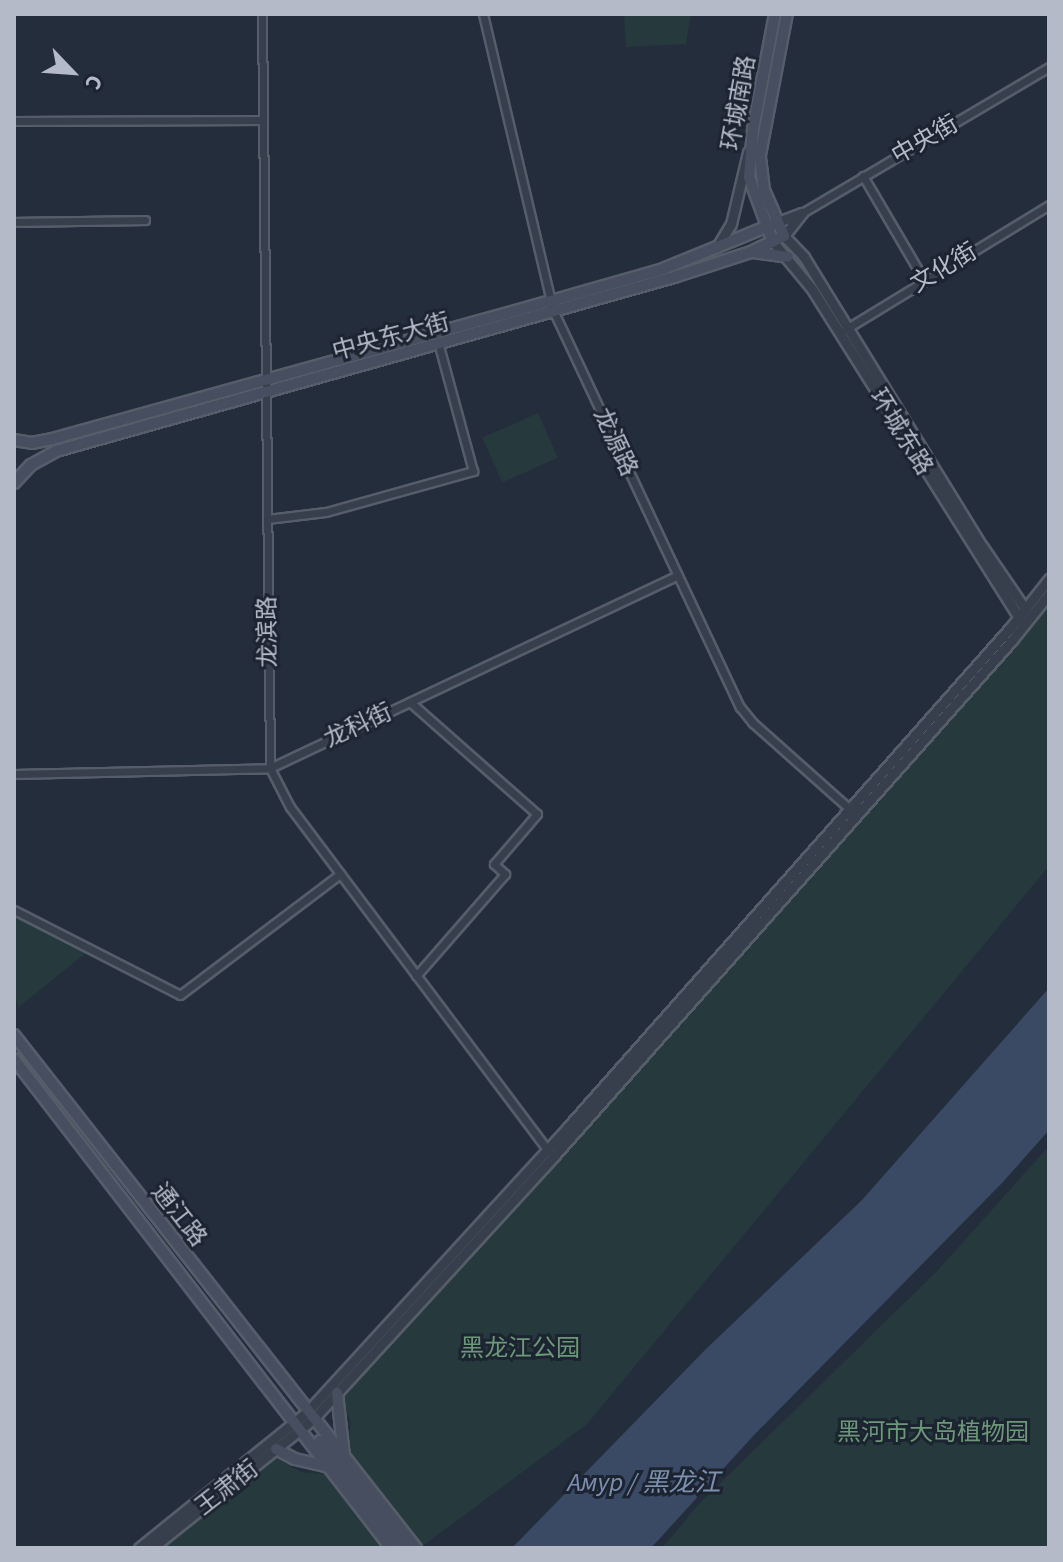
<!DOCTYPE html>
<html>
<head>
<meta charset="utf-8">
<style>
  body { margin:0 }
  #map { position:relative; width:1063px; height:1562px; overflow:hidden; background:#242d3c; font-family:"Source Sans 3","Noto Sans SC",sans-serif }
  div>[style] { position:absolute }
  .green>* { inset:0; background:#26393d; transform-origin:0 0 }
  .water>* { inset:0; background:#3a4a64 }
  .roads { filter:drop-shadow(2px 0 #565d6a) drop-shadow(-2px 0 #565d6a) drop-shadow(0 2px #565d6a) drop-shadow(0 -2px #565d6a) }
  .minor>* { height:7px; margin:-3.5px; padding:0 3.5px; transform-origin:3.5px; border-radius:3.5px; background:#383f4c }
  .tertiary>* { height:9px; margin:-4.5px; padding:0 4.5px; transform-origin:4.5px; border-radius:4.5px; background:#383f4c }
  .secondary>* { height:10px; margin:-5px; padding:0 5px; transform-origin:5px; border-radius:5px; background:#464e5f }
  span { translate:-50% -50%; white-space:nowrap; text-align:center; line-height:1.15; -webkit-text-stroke:6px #1d2431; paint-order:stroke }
  .street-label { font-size:24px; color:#b4bac7 }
  .park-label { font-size:24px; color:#6c9778 }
  .water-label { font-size:26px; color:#7c8fae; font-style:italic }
  .frame { position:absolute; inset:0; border:16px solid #b4bac7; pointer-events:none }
  .north { position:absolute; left:32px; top:32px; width:80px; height:80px; -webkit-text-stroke:6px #1d2431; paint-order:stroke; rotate:115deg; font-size:22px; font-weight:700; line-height:32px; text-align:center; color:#b4bac7 }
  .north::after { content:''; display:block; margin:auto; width:28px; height:36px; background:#b4bac7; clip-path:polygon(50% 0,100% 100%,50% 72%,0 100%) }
</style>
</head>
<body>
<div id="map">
  <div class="green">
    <div style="clip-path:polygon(624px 14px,691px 14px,686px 44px,626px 47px)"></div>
    <div style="left:538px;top:413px;width:49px;height:61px;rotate:66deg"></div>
    <div style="clip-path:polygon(1049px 607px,1049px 866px,587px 1424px,420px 1548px,347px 1454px,351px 1422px,342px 1403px,344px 1392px,560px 1158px)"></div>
    <div style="clip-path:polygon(14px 917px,87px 952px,19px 1007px,14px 994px)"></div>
    <div style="clip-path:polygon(1049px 1146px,1049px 1548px,662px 1548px,698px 1505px,938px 1270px)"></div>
    <div style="clip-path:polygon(275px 1458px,301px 1472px,324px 1474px,381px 1548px,161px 1548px)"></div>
  </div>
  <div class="water">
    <div style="clip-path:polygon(1049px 988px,1049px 1130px,1002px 1183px,755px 1434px,651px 1548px,512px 1548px,705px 1350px,862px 1200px)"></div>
  </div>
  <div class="roads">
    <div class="minor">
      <div style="left:262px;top:14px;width:754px;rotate:89.39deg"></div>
      <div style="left:270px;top:768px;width:44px;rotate:62.9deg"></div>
      <div style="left:290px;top:807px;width:431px;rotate:53.1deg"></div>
      <div style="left:483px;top:14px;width:304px;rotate:76.7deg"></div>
      <div style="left:553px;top:310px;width:439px;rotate:64.8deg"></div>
      <div style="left:740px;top:707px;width:21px;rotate:51deg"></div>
      <div style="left:753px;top:723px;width:134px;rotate:41.7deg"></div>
      <div style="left:14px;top:121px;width:249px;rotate:-0.2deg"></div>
      <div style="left:863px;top:176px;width:121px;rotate:59.6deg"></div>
      <div style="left:802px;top:213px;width:287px;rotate:-30.6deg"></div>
      <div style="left:14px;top:222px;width:131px;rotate:-0.9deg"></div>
      <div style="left:846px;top:329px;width:238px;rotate:-31.4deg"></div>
      <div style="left:267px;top:519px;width:59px;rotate:-6.8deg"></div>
      <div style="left:326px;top:512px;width:153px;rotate:-15.6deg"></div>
      <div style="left:473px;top:471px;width:130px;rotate:-105.2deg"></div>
      <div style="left:410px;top:702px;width:169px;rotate:41.4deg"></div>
      <div style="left:537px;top:814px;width:66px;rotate:130.7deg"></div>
      <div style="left:494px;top:864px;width:15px;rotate:42deg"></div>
      <div style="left:505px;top:874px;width:135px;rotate:131.1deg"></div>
      <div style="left:14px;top:774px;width:256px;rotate:-1.3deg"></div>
      <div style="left:270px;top:768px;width:451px;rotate:-25.3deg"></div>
      <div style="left:14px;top:910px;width:186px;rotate:27.1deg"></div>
      <div style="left:180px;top:995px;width:201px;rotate:-37.1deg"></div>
    </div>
    <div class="tertiary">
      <div style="left:778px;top:222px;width:26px;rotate:-21deg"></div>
      <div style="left:802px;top:213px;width:29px;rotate:128deg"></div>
      <div style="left:784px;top:236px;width:29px;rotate:46deg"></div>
      <div style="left:804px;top:257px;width:339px;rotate:58.4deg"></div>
      <div style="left:982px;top:546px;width:83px;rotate:55.7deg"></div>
      <div style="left:773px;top:242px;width:61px;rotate:50.3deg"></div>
      <div style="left:812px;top:289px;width:395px;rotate:57.8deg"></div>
      <div style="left:717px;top:247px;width:27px;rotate:-59deg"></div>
      <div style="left:731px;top:224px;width:74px;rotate:-76.7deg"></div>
      <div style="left:139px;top:1548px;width:218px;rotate:-39deg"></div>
      <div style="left:308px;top:1411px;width:385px;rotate:-47.5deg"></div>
      <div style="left:568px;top:1127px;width:667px;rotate:-48.47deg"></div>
      <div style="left:1010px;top:628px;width:63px;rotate:-51.5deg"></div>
      <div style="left:152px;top:1548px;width:208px;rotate:-38.7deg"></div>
      <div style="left:314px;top:1418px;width:354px;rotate:-47.5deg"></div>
      <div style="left:553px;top:1157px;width:691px;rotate:-48.4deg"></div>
      <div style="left:1012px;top:640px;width:59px;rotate:-51.2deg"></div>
    </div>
    <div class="secondary">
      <div style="left:773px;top:242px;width:69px;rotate:-110.3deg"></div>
      <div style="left:749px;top:177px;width:48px;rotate:-85.2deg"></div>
      <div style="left:753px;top:129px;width:117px;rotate:-79.2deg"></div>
      <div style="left:753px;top:252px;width:35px;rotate:8deg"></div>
      <div style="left:14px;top:440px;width:18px;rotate:9deg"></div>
      <div style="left:32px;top:443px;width:20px;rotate:-11deg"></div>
      <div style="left:52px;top:439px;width:518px;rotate:-15.46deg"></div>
      <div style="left:551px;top:301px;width:116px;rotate:-15.9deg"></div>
      <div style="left:663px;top:269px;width:124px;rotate:-22.2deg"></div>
      <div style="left:14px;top:483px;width:25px;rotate:-47deg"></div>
      <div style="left:31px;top:465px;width:29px;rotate:-29deg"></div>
      <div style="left:56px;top:451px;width:642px;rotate:-15.72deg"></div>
      <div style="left:674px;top:277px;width:81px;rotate:-18deg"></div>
      <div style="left:751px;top:252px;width:37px;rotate:-26deg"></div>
      <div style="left:784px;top:236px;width:50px;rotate:-113.5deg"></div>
      <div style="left:764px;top:190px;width:35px;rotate:-97deg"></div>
      <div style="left:760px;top:155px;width:144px;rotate:-79.2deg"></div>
      <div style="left:14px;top:1035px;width:652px;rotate:51.92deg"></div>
      <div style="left:14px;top:1059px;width:617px;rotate:52.37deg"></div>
      <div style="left:337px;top:1393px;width:63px;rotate:83.7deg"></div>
      <div style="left:320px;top:1441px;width:136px;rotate:51.9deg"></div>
      <div style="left:276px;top:1449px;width:21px;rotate:28deg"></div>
      <div style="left:295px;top:1459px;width:36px;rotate:13deg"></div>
    </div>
  </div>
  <div class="street-label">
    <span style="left:739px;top:103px;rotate:-80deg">环城南路</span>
    <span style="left:925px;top:140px;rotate:-30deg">中央街</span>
    <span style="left:944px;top:268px;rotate:-31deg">文化街</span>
    <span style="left:391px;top:337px;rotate:-15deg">中央东大街</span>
    <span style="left:901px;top:432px;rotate:58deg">环城东路</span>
    <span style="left:615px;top:442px;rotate:65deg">龙源路</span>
    <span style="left:268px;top:632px;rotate:-91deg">龙滨路</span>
    <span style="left:358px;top:726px;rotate:-25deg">龙科街</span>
    <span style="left:179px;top:1215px;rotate:52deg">通江路</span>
    <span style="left:227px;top:1488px;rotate:-38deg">王肃街</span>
  </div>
  <div class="park-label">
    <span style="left:520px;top:1349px">黑龙江公园</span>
    <span style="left:933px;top:1433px">黑河市大岛植物园</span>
  </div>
  <div class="water-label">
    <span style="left:644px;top:1483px">Амур / 黑龙江</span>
  </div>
  <div class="frame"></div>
  <div class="north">С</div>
</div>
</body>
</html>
